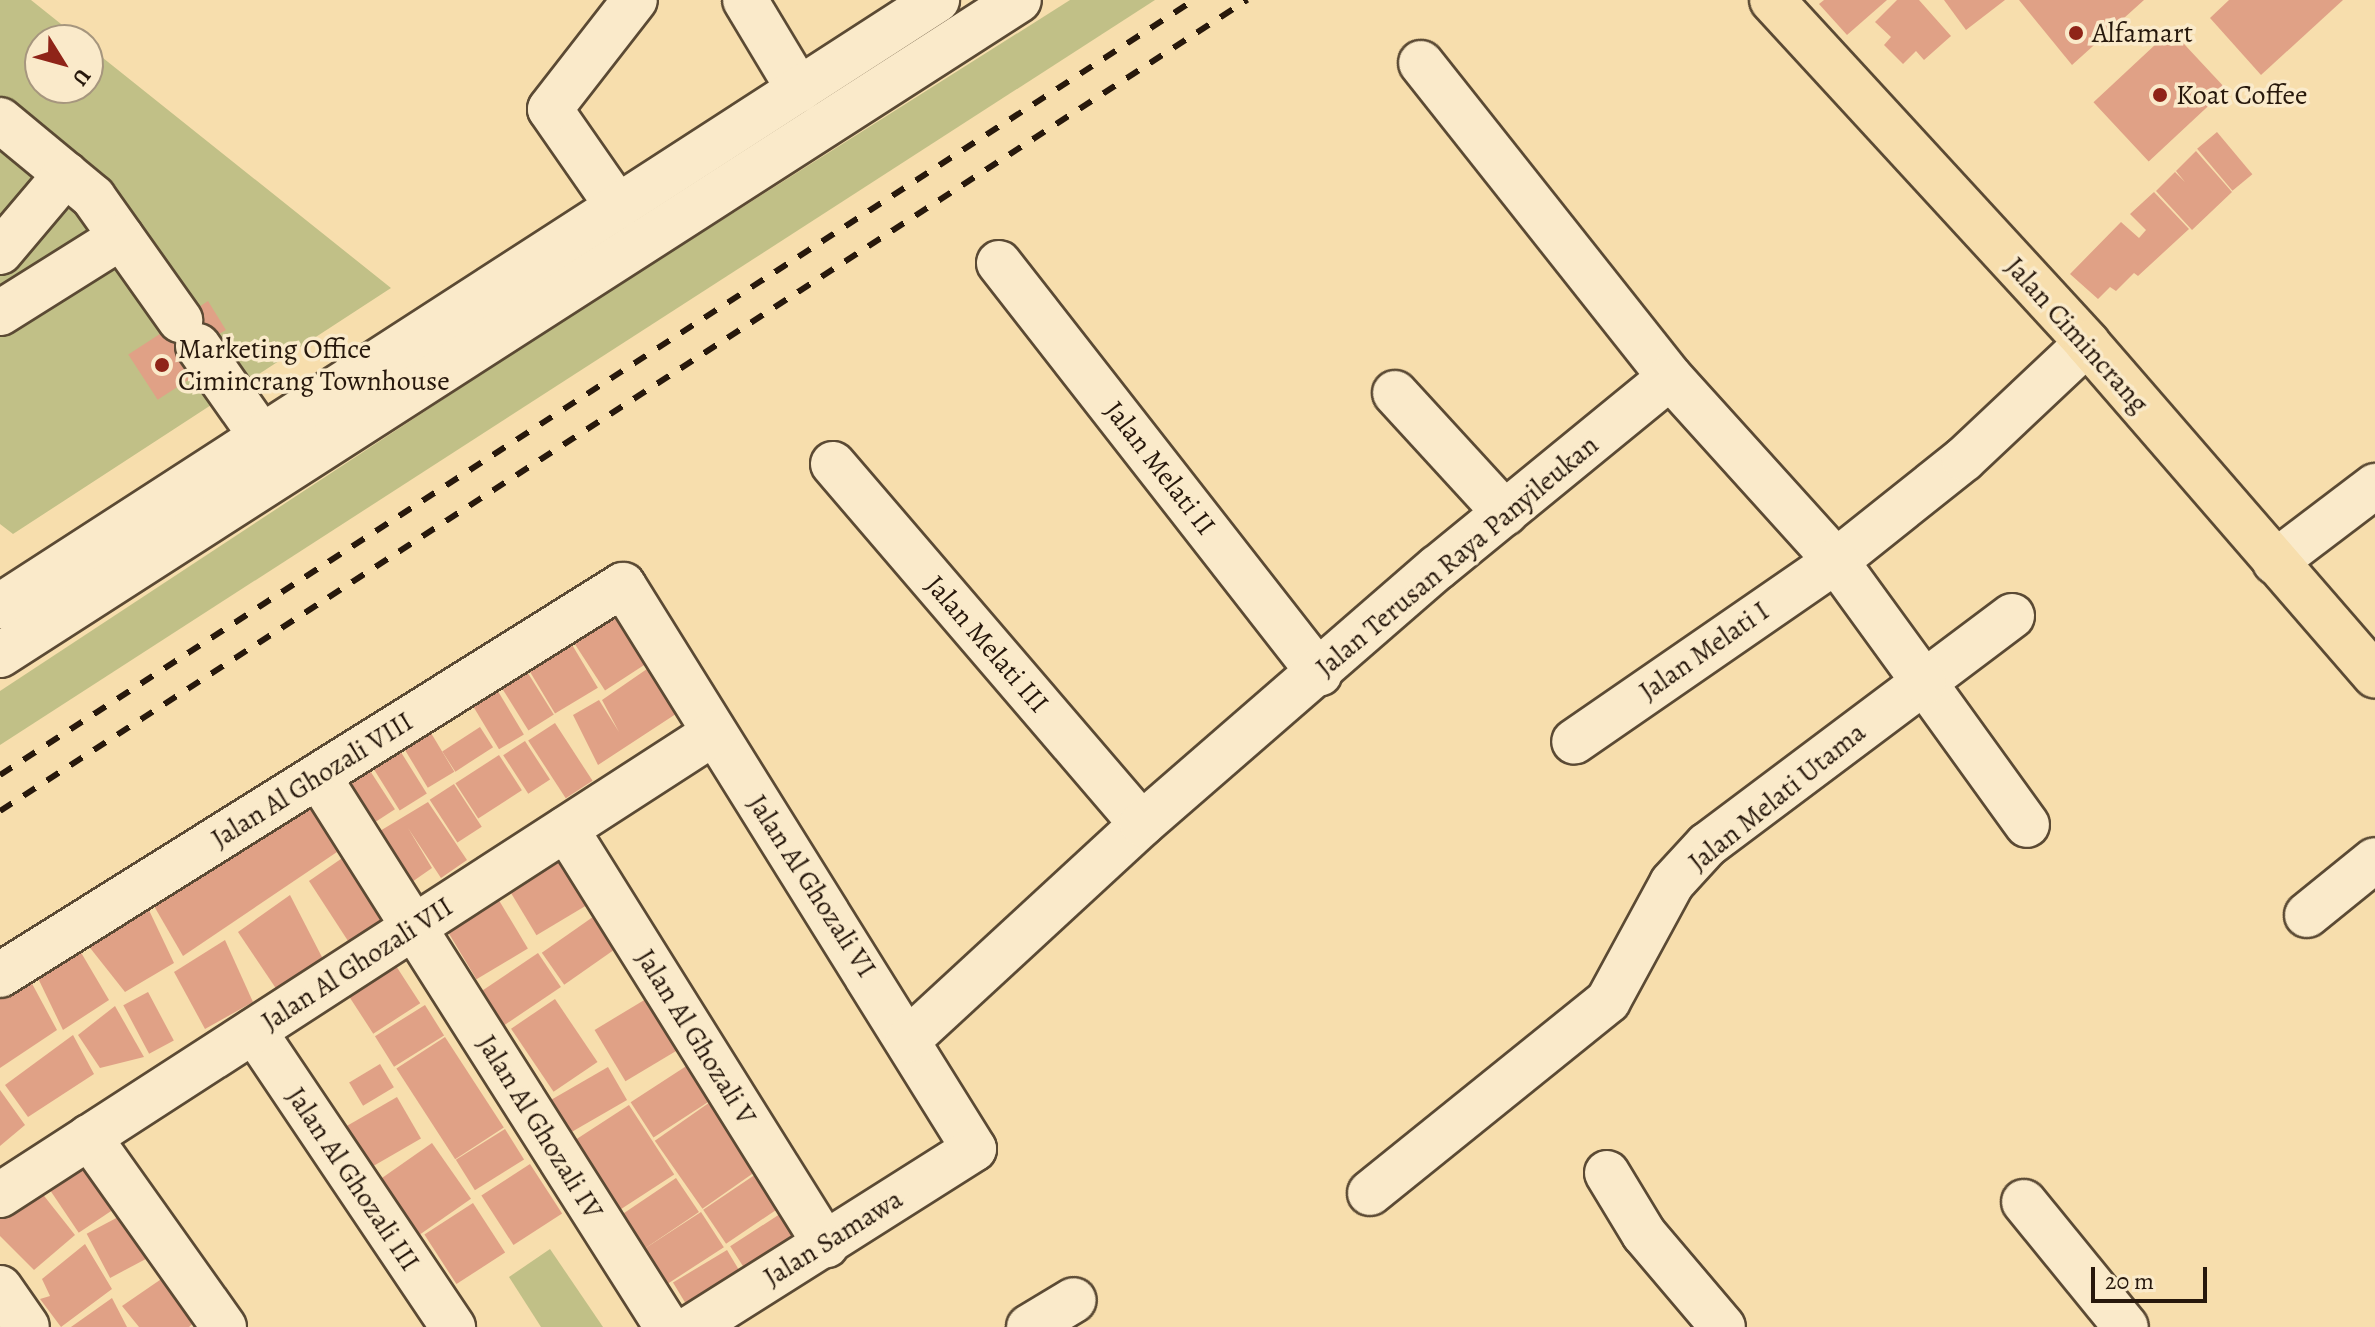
<!DOCTYPE html>
<html>
<head>
<meta charset="utf-8">
<style>
  body { margin:0 }
  #map { position:relative; width:2375px; height:1327px; overflow:hidden; background:#f7dead; font-family:Alegreya,serif }
  div>[style] { position:absolute }
  .green>* { inset:0; background:#c1c087 }
  .building>* { inset:0; background:#e0a186; transform-origin:0 0 }
  .roads { filter:drop-shadow(2px 0 #5b4a34) drop-shadow(-2px 0 #5b4a34) drop-shadow(0 2px #5b4a34) drop-shadow(0 -2px #5b4a34) }
  .minor>* { height:44px; margin:-22px; padding:0 22px; transform-origin:22px; border-radius:22px; background:#faeaca }
  .major>* { height:44px; margin:-22px; padding:0 22px; transform-origin:22px; border-radius:22px; background:#f7dead }
  .rail>* { height:6px; margin-top:-3px; transform-origin:0; background:repeating-linear-gradient(90deg,#27180c 0 14px,transparent 0 28px) }
  .dots>* { width:22px; height:22px; translate:-50% -50%; box-sizing:border-box; border:4px solid #faeaca; border-radius:50% }
  span { translate:-50% -50%; white-space:nowrap; text-align:center; line-height:1.15; -webkit-text-stroke:7px #faeaca; paint-order:stroke }
  .poi-label { font-size:28px; color:#27180c }
  .left { translate:0 -50%; text-align:left }
  .street-label { font-size:28px; color:#27180c }
  .north { position:absolute; left:24px; top:24px; width:80px; height:80px; box-sizing:border-box; background:#faeaca; border:2px solid #a6967e; border-radius:50%; rotate:127deg; font-size:22px; font-weight:700; line-height:32px; text-align:center; color:#27180c }
  .north::after { content:''; display:block; margin:auto; width:28px; height:36px; background:#8f2418; clip-path:polygon(50% 0,100% 100%,50% 72%,0 100%) }
  .scale { position:absolute; left:2091px; top:1267px; width:116px; height:36px; box-sizing:border-box; border:4px solid #27180c; border-top:0; padding-left:10px; font-size:24px; line-height:28px; white-space:nowrap; color:#27180c; -webkit-text-stroke:6px #faeaca; paint-order:stroke }
</style>
</head>
<body>
<div id="map">
  <div class="green">
    <div style="clip-path:polygon(0 0,31px 0,81px 40px,40px 40px,40px 88px,88px 88px,88px 46px,391px 288px,13px 534px,0 524px)"></div>
    <div style="clip-path:polygon(1070px 0,1155px 0,0 745px,0 691px,559px 323px)"></div>
    <div style="clip-path:polygon(550px 1249px,603px 1327px,541px 1327px,509px 1277px)"></div>
  </div>
  <div class="building">
    <div style="clip-path:polygon(1824px 0,1887px 0,1847px 35px,1819px 4px)"></div>
    <div style="clip-path:polygon(1897px 0,1919px 0,1951px 36px,1924px 60px,1916px 51px,1903px 64px,1884px 45px,1891px 37px,1875px 22px)"></div>
    <div style="clip-path:polygon(1944px 0,2005px 0,1966px 30px)"></div>
    <div style="clip-path:polygon(2019px 0,2144px 0,2072px 65px)"></div>
    <div style="clip-path:polygon(2229px 0,2343px 0,2261px 75px,2210px 18px)"></div>
    <div style="left:2171px;top:30px;width:81px;height:106px;rotate:47deg"></div>
    <div style="left:2217px;top:132px;width:55px;height:26px;rotate:50deg"></div>
    <div style="clip-path:polygon(2196px 151px,2232px 192px,2192px 230px,2156px 191px,2175px 172px,2185px 182px,2176px 171px)"></div>
    <div style="clip-path:polygon(2154px 192px,2189px 229px,2138px 276px,2134px 273px,2116px 291px,2110px 287px,2098px 299px,2070px 274px,2121px 222px,2139px 238px,2146px 230px,2130px 214px)"></div>
    <div style="clip-path:polygon(208px 301px,226px 330px,198px 346px,169px 327px)"></div>
    <div style="left:166px;top:330px;width:54px;height:45px;rotate:57deg"></div>
    <div style="left:610px;top:599px;width:74px;height:54px;rotate:57deg"></div>
    <div style="left:568px;top:638px;width:58px;height:50px;rotate:59deg"></div>
    <div style="clip-path:polygon(660px 660px,685px 708px,598px 765px,573px 715px,599px 700px,619px 732px,602px 700px)"></div>
    <div style="left:521px;top:662px;width:62px;height:30px;rotate:58deg"></div>
    <div style="left:493px;top:683px;width:60px;height:29px;rotate:59deg"></div>
    <div style="left:425px;top:723px;width:57px;height:31px;rotate:59deg"></div>
    <div style="left:555px;top:723px;width:69px;height:32px;rotate:57deg"></div>
    <div style="left:480px;top:727px;width:24px;height:45px;rotate:57deg"></div>
    <div style="left:394px;top:741px;width:62px;height:32px;rotate:58deg"></div>
    <div style="left:525px;top:741px;width:46px;height:26px;rotate:57deg"></div>
    <div style="left:499px;top:755px;width:42px;height:52px;rotate:57deg"></div>
    <div style="left:365px;top:763px;width:55px;height:45px;rotate:57deg"></div>
    <div style="left:454px;top:784px;width:51px;height:29px;rotate:57deg"></div>
    <div style="clip-path:polygon(314px 790px,337px 852px,183px 956px,147px 894px)"></div>
    <div style="clip-path:polygon(428px 802px,467px 860px,441px 878px,408px 828px,432px 868px,399px 891px,365px 840px)"></div>
    <div style="clip-path:polygon(351px 852px,387px 922px,350px 944px,309px 881px)"></div>
    <div style="left:557px;top:853px;width:60px;height:60px;rotate:59deg"></div>
    <div style="clip-path:polygon(290px 895px,324px 961px,277px 990px,238px 932px)"></div>
    <div style="left:497px;top:897px;width:60px;height:60px;rotate:59deg"></div>
    <div style="clip-path:polygon(147px 906px,174px 963px,125px 992px,87px 944px)"></div>
    <div style="left:600px;top:912px;width:39px;height:71px;rotate:55deg"></div>
    <div style="clip-path:polygon(225px 940px,253px 1002px,205px 1029px,174px 972px)"></div>
    <div style="clip-path:polygon(76px 944px,109px 1000px,63px 1030px,35px 972px)"></div>
    <div style="left:387px;top:952px;width:61px;height:56px;rotate:57deg"></div>
    <div style="left:538px;top:953px;width:41px;height:71px;rotate:56deg"></div>
    <div style="clip-path:polygon(29px 978px,57px 1030px,0 1068px,0 998px)"></div>
    <div style="left:148px;top:992px;width:55px;height:28px;rotate:62deg"></div>
    <div style="left:555px;top:999px;width:76px;height:53px;rotate:56deg"></div>
    <div style="left:646px;top:999px;width:60px;height:60px;rotate:59deg"></div>
    <div style="left:425px;top:1005px;width:36px;height:59px;rotate:58deg"></div>
    <div style="clip-path:polygon(115px 1006px,144px 1057px,100px 1068px,78px 1035px)"></div>
    <div style="clip-path:polygon(73px 1035px,94px 1074px,28px 1117px,5px 1085px)"></div>
    <div style="left:445px;top:1037px;width:108px;height:58px;rotate:57deg"></div>
    <div style="left:691px;top:1063px;width:42px;height:72px;rotate:57deg"></div>
    <div style="left:380px;top:1064px;width:27px;height:36px;rotate:59deg"></div>
    <div style="left:608px;top:1067px;width:38px;height:67px;rotate:60deg"></div>
    <div style="clip-path:polygon(0 1090px,25px 1125px,0 1146px)"></div>
    <div style="left:397px;top:1097px;width:48px;height:61px;rotate:60deg"></div>
    <div style="left:713px;top:1100px;width:83px;height:71px;rotate:55deg"></div>
    <div style="left:629px;top:1105px;width:83px;height:72px;rotate:57deg"></div>
    <div style="left:505px;top:1129px;width:36px;height:58px;rotate:58deg"></div>
    <div style="left:432px;top:1143px;width:68px;height:72px;rotate:55deg"></div>
    <div style="left:93px;top:1152px;width:59px;height:57px;rotate:56deg"></div>
    <div style="left:530px;top:1164px;width:59px;height:58px;rotate:57deg"></div>
    <div style="left:762px;top:1170px;width:41px;height:71px;rotate:56deg"></div>
    <div style="left:676px;top:1178px;width:41px;height:72px;rotate:56deg"></div>
    <div style="clip-path:polygon(41px 1192px,75px 1235px,34px 1270px,0 1236px,0 1216px)"></div>
    <div style="left:473px;top:1203px;width:59px;height:58px;rotate:57deg"></div>
    <div style="left:137px;top:1207px;width:50px;height:57px;rotate:62deg"></div>
    <div style="left:701px;top:1212px;width:42px;height:72px;rotate:57deg"></div>
    <div style="left:783px;top:1212px;width:27px;height:63px;rotate:57deg"></div>
    <div style="clip-path:polygon(85px 1244px,112px 1289px,61px 1327px,40px 1299px,50px 1296px,42px 1279px)"></div>
    <div style="left:727px;top:1250px;width:27px;height:63px;rotate:59deg"></div>
    <div style="clip-path:polygon(173px 1271px,203px 1314px,189px 1327px,139px 1327px,122px 1306px)"></div>
    <div style="clip-path:polygon(112px 1298px,127px 1327px,71px 1327px)"></div>
  </div>
  <div class="roads">
    <div class="minor">
      <div style="left:745px;top:0;width:105px;rotate:59deg"></div>
      <div style="left:1421px;top:63px;width:401px;rotate:51.6deg"></div>
      <div style="left:0;top:120px;width:121px;rotate:39.6deg"></div>
      <div style="left:93px;top:197px;width:151px;rotate:54.7deg"></div>
      <div style="left:618px;top:207px;width:119px;rotate:-124.8deg"></div>
      <div style="left:550px;top:109px;width:138px;rotate:-52.1deg"></div>
      <div style="left:0;top:252px;width:102px;rotate:-49.8deg"></div>
      <div style="left:999px;top:263px;width:521px;rotate:52.01deg"></div>
      <div style="left:0;top:313px;width:143px;rotate:-32.1deg"></div>
      <div style="left:198px;top:346px;width:111px;rotate:54.9deg"></div>
      <div style="left:1395px;top:393px;width:163px;rotate:47.5deg"></div>
      <div style="left:833px;top:464px;width:474px;rotate:49.4deg"></div>
      <div style="left:2275px;top:562px;width:126px;rotate:-37.2deg"></div>
      <div style="left:0;top:606px;width:1116px;rotate:-32.89deg"></div>
      <div style="left:2012px;top:616px;width:110px;rotate:143.1deg"></div>
      <div style="left:1924px;top:682px;width:176px;rotate:54.2deg"></div>
      <div style="left:0;top:655px;width:1211px;rotate:-32.73deg"></div>
      <div style="left:318px;top:776px;width:652px;rotate:57.65deg"></div>
      <div style="left:566px;top:829px;width:491px;rotate:58deg"></div>
      <div style="left:2307px;top:915px;width:87px;rotate:-39deg"></div>
      <div style="left:0;top:975px;width:735px;rotate:-32.05deg"></div>
      <div style="left:623px;top:585px;width:664px;rotate:58.1deg"></div>
      <div style="left:974px;top:1149px;width:333px;rotate:147.7deg"></div>
      <div style="left:254px;top:1031px;width:357px;rotate:56.1deg"></div>
      <div style="left:908px;top:1040px;width:318px;rotate:-42.7deg"></div>
      <div style="left:1142px;top:824px;width:391px;rotate:-41deg"></div>
      <div style="left:1437px;top:568px;width:301px;rotate:-39.3deg"></div>
      <div style="left:1670px;top:377px;width:248px;rotate:47.9deg"></div>
      <div style="left:1836px;top:561px;width:164px;rotate:-38.6deg"></div>
      <div style="left:1964px;top:459px;width:169px;rotate:-43.3deg"></div>
      <div style="left:89px;top:1137px;width:233px;rotate:54.6deg"></div>
      <div style="left:1607px;top:1173px;width:71px;rotate:58.8deg"></div>
      <div style="left:1644px;top:1234px;width:122px;rotate:49.7deg"></div>
      <div style="left:1370px;top:1193px;width:306px;rotate:-38.9deg"></div>
      <div style="left:1608px;top:1001px;width:134px;rotate:-61.5deg"></div>
      <div style="left:1672px;top:883px;width:52px;rotate:-47.4deg"></div>
      <div style="left:1707px;top:845px;width:271px;rotate:-36.9deg"></div>
      <div style="left:1924px;top:682px;width:150px;rotate:-126deg"></div>
      <div style="left:1836px;top:561px;width:318px;rotate:145.4deg"></div>
      <div style="left:0;top:1195px;width:850px;rotate:-32.91deg"></div>
      <div style="left:2024px;top:1202px;width:161px;rotate:50.8deg"></div>
      <div style="left:0;top:1288px;width:47px;rotate:55.3deg"></div>
      <div style="left:1029px;top:1327px;width:52px;rotate:-31deg"></div>
    </div>
    <div class="major">
      <div style="left:1772px;top:0;width:466px;rotate:47.4deg"></div>
      <div style="left:2087px;top:343px;width:440px;rotate:49.1deg"></div>
    </div>
  </div>
  <div class="rail">
    <div style="left:0;top:775px;width:1423px;rotate:-32.99deg"></div>
    <div style="left:0;top:811px;width:1488px;rotate:-33.04deg"></div>
  </div>
  <div class="dots">
    <div style="left:2076px;top:33px;background:#8f2418"></div>
    <div style="left:2160px;top:95px;background:#8f2418"></div>
    <div style="left:162px;top:365px;background:#8f2418"></div>
  </div>
  <div class="poi-label">
    <span class="left" style="left:2092px;top:33px">Alfamart</span>
    <span class="left" style="left:2176px;top:95px">Koat Coffee</span>
    <span class="left" style="left:178px;top:365px">Marketing Office<br>Cimincrang Townhouse</span>
  </div>
  <div class="street-label">
    <span style="left:2077px;top:335px;rotate:48deg">Jalan Cimincrang</span>
    <span style="left:1160px;top:468px;rotate:52deg">Jalan Melati II</span>
    <span style="left:1457px;top:556px;rotate:-40deg">Jalan Terusan Raya Panyileukan</span>
    <span style="left:987px;top:644px;rotate:49deg">Jalan Melati III</span>
    <span style="left:1704px;top:651px;rotate:-35deg">Jalan Melati I</span>
    <span style="left:312px;top:780px;rotate:-32deg">Jalan Al Ghozali VIII</span>
    <span style="left:1777px;top:797px;rotate:-39deg">Jalan Melati Utama</span>
    <span style="left:812px;top:886px;rotate:57deg">Jalan Al Ghozali VI</span>
    <span style="left:357px;top:964px;rotate:-33deg">Jalan Al Ghozali VII</span>
    <span style="left:696px;top:1037px;rotate:58deg">Jalan Al Ghozali V</span>
    <span style="left:540px;top:1127px;rotate:58deg">Jalan Al Ghozali IV</span>
    <span style="left:353px;top:1179px;rotate:56deg">Jalan Al Ghozali III</span>
    <span style="left:833px;top:1238px;rotate:-32deg">Jalan Samawa</span>
  </div>
  <div class="north">U</div>
  <div class="scale">20 m</div>
</div>
</body>
</html>
